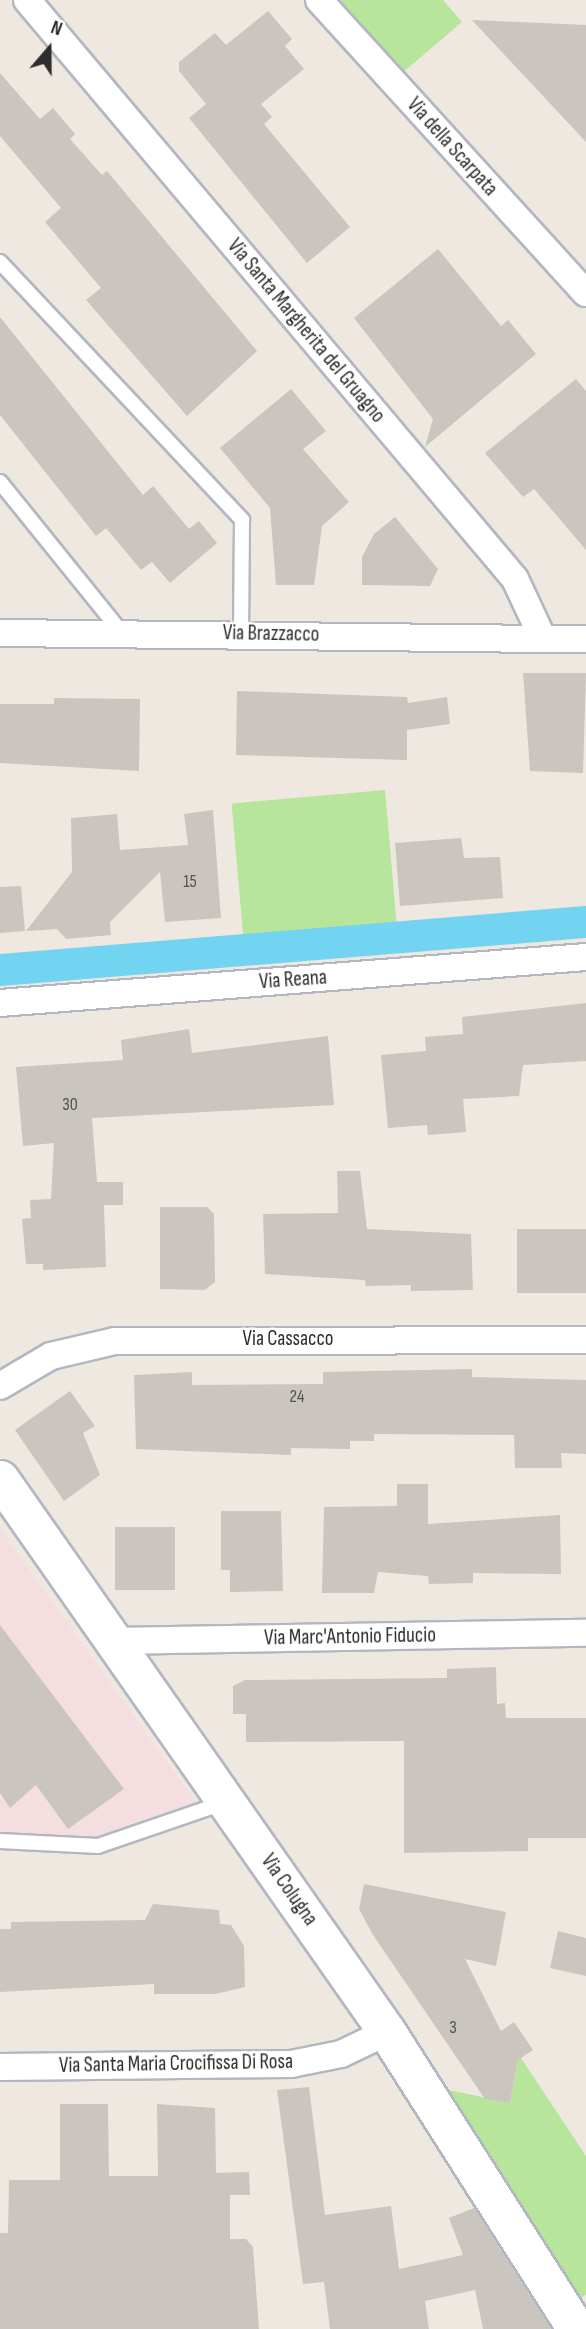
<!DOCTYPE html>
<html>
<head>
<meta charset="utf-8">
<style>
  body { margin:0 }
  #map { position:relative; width:586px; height:2329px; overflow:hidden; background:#efe8e0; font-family:"Sofia Sans Condensed",sans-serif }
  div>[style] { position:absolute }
  .medical>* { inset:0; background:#f5dee0 }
  .green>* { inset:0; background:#b8e59c; transform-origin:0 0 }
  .canal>* { height:32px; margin:-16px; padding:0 16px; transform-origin:16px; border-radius:16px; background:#72d4f1 }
  .building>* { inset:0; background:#cac5bf; transform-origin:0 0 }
  .roads { filter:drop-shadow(2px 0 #b3b7c1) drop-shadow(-2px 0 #b3b7c1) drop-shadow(0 2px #b3b7c1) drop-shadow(0 -2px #b3b7c1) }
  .lane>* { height:14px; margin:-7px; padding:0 7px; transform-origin:7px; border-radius:7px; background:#fff }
  .street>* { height:26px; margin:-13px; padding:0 13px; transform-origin:13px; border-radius:13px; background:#fff }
  .secondary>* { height:37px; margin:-18.5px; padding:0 18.5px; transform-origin:18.5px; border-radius:18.5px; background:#fff }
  span { translate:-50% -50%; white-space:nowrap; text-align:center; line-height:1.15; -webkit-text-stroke:5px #fff; paint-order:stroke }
  .number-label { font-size:18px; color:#545352 }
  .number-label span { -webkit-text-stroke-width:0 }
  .street-label { font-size:21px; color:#2d2d2d }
  .north { position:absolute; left:14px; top:14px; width:70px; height:70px; -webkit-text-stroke:5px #fff; paint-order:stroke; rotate:20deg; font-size:19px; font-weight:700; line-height:28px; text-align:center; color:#2d2d2d }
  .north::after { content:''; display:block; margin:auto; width:24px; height:32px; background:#2d2d2d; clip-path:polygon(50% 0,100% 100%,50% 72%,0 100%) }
</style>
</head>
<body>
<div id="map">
  <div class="medical">
    <div style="clip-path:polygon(0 1529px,203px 1812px,104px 1852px,0 1851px)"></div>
  </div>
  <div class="green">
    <div style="clip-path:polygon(338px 0,443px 0,462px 22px,401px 74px)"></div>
    <div style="left:385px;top:790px;width:139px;height:154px;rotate:85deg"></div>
    <div style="clip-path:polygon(519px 2055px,586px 2156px,586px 2295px,580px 2298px,449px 2090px,510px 2103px)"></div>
  </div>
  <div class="canal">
    <div style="left:0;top:970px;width:588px;rotate:-4.68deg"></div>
  </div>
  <div class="building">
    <div style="clip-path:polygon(268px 11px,292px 39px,285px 46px,304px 69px,261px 104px,272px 117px,264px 124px,350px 227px,307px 263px,189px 118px,206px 104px,179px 71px,179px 62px,215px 33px,226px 45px)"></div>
    <div style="clip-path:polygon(472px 20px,586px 25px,586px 142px)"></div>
    <div style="clip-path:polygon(0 73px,40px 119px,53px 108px,75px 134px,70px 139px,102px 175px,107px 171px,257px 351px,187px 416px,86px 300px,101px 288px,45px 222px,61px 208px,0 136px)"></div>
    <div style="clip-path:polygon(438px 249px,501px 326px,508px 320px,536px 354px,425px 447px,433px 419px,354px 318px)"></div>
    <div style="clip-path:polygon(0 317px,143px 495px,153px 486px,189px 529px,199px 521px,217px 543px,170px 583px,152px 562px,141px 570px,106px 528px,96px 536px,0 415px)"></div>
    <div style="clip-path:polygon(576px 379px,586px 391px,586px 550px,534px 489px,523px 497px,485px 453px)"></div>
    <div style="clip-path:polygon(291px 389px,326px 431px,303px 449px,349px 502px,322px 526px,314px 585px,276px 585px,270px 508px,220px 448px)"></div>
    <div style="clip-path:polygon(395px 517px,438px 569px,430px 586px,362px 585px,362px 557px,374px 534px)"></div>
    <div style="clip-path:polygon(523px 673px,586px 673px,583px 773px,530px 771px)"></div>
    <div style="clip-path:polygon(237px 691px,407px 697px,408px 703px,447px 697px,450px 724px,407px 730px,407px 760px,236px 755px)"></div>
    <div style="clip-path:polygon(54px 698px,140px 699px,139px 771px,0 763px,0 704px,54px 704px)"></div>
    <div style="clip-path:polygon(213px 810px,221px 918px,165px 922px,160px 872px,110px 922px,111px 935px,66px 939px,57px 929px,26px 931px,72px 872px,71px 818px,117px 814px,120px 850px,188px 845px,184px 814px)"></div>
    <div style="clip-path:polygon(461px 838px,464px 858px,500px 857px,503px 898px,400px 906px,395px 843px)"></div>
    <div style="clip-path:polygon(21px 886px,25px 931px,0 933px,0 887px)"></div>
    <div style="clip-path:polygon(586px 1003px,586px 1061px,523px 1065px,519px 1096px,463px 1099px,466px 1132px,428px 1135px,427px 1125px,388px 1128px,381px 1055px,426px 1051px,425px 1037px,463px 1034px,462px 1017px)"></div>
    <div style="clip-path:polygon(189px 1029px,192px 1053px,328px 1036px,334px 1105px,92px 1118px,97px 1182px,123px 1182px,123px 1205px,104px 1205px,106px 1267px,43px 1270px,43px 1264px,26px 1264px,22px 1219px,31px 1218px,30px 1200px,51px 1199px,54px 1143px,23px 1146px,16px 1067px,123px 1060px,121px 1040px)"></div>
    <div style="clip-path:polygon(337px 1171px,360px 1171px,367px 1229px,471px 1234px,473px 1290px,411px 1291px,411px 1285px,366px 1286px,365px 1280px,265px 1274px,263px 1214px,338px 1213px)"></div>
    <div style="clip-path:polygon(160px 1207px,207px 1207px,214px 1214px,215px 1282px,205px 1290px,160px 1289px)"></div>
    <div style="left:586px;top:1229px;width:64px;height:69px;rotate:90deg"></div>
    <div style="clip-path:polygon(472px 1369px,472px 1377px,586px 1380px,586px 1454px,561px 1453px,562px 1468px,515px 1468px,514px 1435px,374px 1434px,374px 1441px,350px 1441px,350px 1449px,291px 1448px,291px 1455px,136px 1449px,134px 1375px,192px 1372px,192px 1385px,323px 1384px,323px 1372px)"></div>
    <div style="clip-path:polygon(70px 1391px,95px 1426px,83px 1433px,100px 1475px,64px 1501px,15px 1430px)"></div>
    <div style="clip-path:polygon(397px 1484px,428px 1484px,428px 1524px,560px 1515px,561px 1574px,473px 1573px,473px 1583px,429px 1584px,428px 1576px,378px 1572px,374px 1593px,322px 1593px,324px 1507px,397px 1506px)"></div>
    <div style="clip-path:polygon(221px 1511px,281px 1511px,283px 1591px,230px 1592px,230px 1570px,221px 1570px)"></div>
    <div style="left:115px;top:1527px;width:60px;height:63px"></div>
    <div style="clip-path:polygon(0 1625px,124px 1789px,68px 1829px,36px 1785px,10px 1808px,0 1793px)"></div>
    <div style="clip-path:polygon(496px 1667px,497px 1704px,505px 1703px,506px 1718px,586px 1718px,586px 1838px,528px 1838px,528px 1851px,404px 1853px,404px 1741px,246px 1742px,246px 1714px,233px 1714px,233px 1686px,245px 1680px,447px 1678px,447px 1669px)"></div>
    <div style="clip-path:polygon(364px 1884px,506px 1912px,496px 1966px,465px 1959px,501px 2031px,514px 2022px,533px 2050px,518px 2060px,510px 2103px,485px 2099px,373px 1935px,359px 1909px)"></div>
    <div style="clip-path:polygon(153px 1904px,219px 1910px,220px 1924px,231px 1925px,244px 1946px,245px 1987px,215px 1994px,154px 1994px,154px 1984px,0 1992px,0 1929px,11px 1929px,11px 1922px,145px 1920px)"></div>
    <div style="clip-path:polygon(558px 1931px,586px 1938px,586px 1976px,550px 1968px)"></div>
    <div style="clip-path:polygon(309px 2087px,325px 2215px,391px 2206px,399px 2269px,463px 2255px,449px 2218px,474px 2208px,551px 2329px,483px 2329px,475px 2290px,425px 2301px,429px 2329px,330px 2329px,324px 2282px,303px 2284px,277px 2090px)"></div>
    <div style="clip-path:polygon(60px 2104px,108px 2104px,109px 2176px,158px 2176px,157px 2104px,215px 2108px,216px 2173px,249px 2172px,250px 2195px,230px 2195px,230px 2239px,246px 2239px,253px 2247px,259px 2329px,0 2329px,0 2233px,8px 2233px,9px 2180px,60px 2180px)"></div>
  </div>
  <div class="roads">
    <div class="lane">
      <div style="left:0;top:262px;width:354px;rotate:46.8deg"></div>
      <div style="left:242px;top:520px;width:114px;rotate:90.5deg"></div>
      <div style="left:0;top:482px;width:194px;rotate:51.1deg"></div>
      <div style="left:0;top:1841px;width:98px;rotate:2.9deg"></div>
      <div style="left:98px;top:1846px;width:135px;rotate:-19deg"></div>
    </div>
    <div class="street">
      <div style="left:27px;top:0;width:757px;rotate:49.87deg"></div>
      <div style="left:515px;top:579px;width:66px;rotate:65deg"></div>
      <div style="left:543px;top:639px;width:43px"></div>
      <div style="left:319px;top:0;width:396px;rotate:47.7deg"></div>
      <div style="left:0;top:633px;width:543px;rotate:0.63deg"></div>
      <div style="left:0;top:1003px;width:588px;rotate:-4.49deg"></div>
      <div style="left:0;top:1386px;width:59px;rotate:-30.5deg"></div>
      <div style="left:51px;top:1356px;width:66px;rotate:-13.2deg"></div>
      <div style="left:115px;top:1341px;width:471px;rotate:-0.1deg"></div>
      <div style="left:113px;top:1641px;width:473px;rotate:-1deg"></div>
      <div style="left:0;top:2067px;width:291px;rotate:-0.6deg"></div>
      <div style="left:291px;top:2064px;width:51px;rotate:-11.3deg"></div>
      <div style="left:341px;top:2054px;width:51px;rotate:-25.6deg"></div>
    </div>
    <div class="secondary">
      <div style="left:0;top:1479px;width:675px;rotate:55.01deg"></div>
      <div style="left:387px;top:2032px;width:352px;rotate:57.5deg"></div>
    </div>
  </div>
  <div class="number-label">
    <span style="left:190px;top:882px">15</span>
    <span style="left:70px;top:1105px">30</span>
    <span style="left:297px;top:1397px">24</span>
    <span style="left:453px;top:2028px">3</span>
  </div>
  <div class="street-label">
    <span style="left:452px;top:147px;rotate:48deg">Via della Scarpata</span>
    <span style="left:306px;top:331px;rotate:50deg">Via Santa Margherita del Gruagno</span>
    <span style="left:271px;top:634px;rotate:1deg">Via Brazzacco</span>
    <span style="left:293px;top:980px;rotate:-4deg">Via Reana</span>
    <span style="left:288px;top:1339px">Via Cassacco</span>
    <span style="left:350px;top:1637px;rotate:-1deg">Via Marc'Antonio Fiducio</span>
    <span style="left:289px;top:1890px;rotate:55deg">Via Colugna</span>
    <span style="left:176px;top:2064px;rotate:-1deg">Via Santa Maria Crocifissa Di Rosa</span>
  </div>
  <div class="north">N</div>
</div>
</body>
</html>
